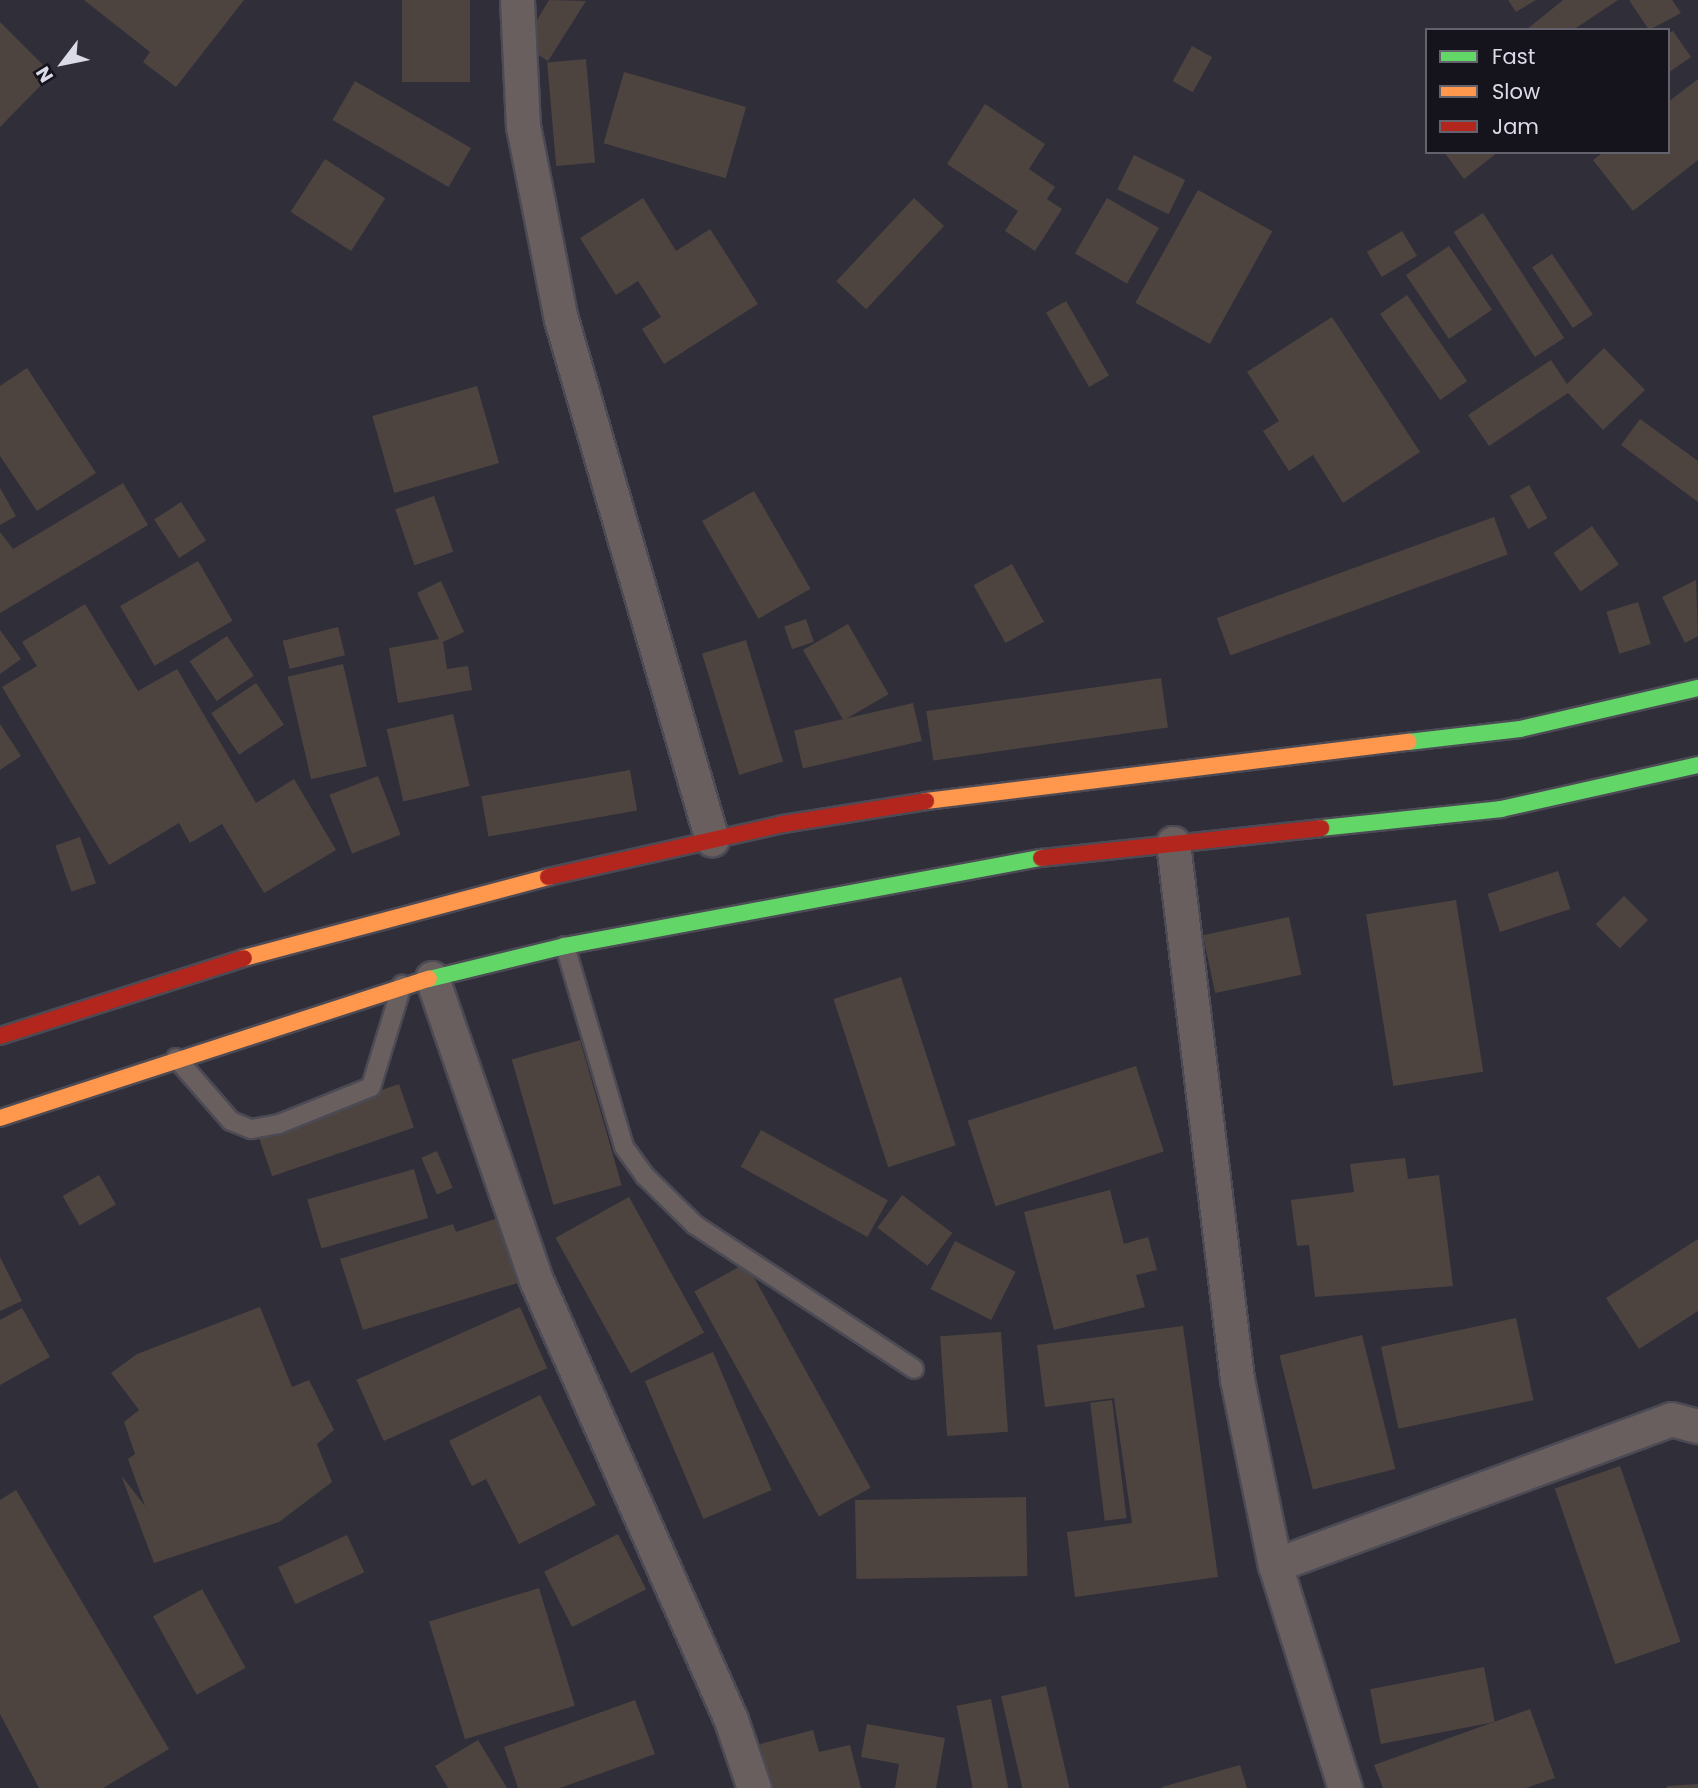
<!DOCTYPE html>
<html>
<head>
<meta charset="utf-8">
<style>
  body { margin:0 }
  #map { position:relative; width:1698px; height:1788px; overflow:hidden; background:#302e39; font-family:Poppins,sans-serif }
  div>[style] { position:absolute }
  .building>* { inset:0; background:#4d4440; transform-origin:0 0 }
  .roads { filter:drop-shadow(2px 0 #4c4a54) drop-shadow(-2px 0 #4c4a54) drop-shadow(0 2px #4c4a54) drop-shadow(0 -2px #4c4a54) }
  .lane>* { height:18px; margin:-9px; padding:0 9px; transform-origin:9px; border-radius:9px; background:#695f5f }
  .street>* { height:33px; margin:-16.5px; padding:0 16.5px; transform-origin:16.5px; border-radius:16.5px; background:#695f5f }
  .fast>* { height:16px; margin:-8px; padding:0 8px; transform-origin:8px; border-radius:8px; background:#63d668 }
  .slow>* { height:16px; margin:-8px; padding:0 8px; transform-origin:8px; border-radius:8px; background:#ff974d }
  .jam>* { height:16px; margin:-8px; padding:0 8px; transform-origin:8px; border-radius:8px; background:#b3261e }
  span { translate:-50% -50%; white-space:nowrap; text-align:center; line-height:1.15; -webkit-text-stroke:5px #15131c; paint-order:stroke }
  .legend { position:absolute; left:1425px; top:28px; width:245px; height:126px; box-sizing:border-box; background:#15131c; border:2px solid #64636d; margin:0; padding:9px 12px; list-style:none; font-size:21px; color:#dbdae7 }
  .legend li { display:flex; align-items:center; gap:14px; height:35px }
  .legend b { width:35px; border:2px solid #64636d }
  .north { position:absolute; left:28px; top:28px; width:70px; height:70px; -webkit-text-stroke:5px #15131c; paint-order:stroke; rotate:238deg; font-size:19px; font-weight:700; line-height:28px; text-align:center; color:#dbdae7 }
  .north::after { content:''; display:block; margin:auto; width:24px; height:32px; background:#dbdae7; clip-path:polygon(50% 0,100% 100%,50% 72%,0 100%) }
</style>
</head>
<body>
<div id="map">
  <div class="building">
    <div style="clip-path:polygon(84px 0,244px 0,176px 87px,143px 62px,150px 52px)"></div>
    <div style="left:402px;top:0;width:68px;height:82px"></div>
    <div style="clip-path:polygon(549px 0,586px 1px,548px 61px,522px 45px)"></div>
    <div style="clip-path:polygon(1508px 0,1536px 0,1516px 12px)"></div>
    <div style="clip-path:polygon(1563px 0,1618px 0,1573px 30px,1526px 30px)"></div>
    <div style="clip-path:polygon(1629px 0,1672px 0,1681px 13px,1649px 30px)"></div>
    <div style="clip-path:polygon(0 22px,52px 74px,0 127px)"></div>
    <div style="clip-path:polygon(1673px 31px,1691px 57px,1668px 73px,1668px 34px)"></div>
    <div style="left:1192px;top:46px;width:23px;height:40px;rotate:29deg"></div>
    <div style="left:586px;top:59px;width:104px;height:39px;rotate:85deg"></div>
    <div style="left:624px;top:72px;width:127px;height:74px;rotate:16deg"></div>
    <div style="clip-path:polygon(1698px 79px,1698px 160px,1633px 211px,1593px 160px,1604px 152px,1668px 152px,1668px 102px)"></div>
    <div style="left:355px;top:81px;width:134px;height:45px;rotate:30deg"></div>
    <div style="clip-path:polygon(985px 104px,1045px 144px,1029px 169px,1055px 187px,1047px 199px,1062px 209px,1035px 251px,1005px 231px,1018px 211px,947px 164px)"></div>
    <div style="clip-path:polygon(1444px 152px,1498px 152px,1464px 179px)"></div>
    <div style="left:1134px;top:155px;width:57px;height:38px;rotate:26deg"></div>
    <div style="left:325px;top:159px;width:72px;height:63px;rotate:33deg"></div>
    <div style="left:1198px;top:190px;width:85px;height:129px;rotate:29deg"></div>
    <div style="clip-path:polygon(643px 198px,676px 251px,710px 229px,758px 304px,664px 364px,642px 329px,661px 317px,638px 281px,616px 295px,580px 238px)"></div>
    <div style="left:914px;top:198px;width:41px;height:114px;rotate:43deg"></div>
    <div style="left:1107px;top:198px;width:60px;height:64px;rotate:30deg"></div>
    <div style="left:1483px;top:213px;width:149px;height:35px;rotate:57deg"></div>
    <div style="left:1402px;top:231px;width:29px;height:41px;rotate:59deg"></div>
    <div style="left:1449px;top:246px;width:77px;height:52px;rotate:56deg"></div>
    <div style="left:1552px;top:254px;width:73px;height:24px;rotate:56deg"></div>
    <div style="left:1407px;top:295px;width:105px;height:33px;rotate:55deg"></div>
    <div style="left:1066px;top:301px;width:86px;height:23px;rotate:60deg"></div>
    <div style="clip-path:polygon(1332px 317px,1420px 452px,1343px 503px,1313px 455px,1289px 471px,1263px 431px,1279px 421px,1247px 372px)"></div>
    <div style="clip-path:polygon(1604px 348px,1645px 390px,1603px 430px,1568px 393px,1489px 446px,1468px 415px,1551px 360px,1567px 384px)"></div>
    <div style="clip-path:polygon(27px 368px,96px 473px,37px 511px,0 456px,0 386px)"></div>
    <div style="left:477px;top:386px;width:80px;height:109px;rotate:74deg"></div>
    <div style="clip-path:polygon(1640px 419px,1698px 461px,1698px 502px,1621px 445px)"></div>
    <div style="clip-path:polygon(123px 483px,148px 525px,0 613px,0 532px,13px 549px)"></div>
    <div style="left:1529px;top:485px;width:38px;height:22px;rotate:61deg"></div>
    <div style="clip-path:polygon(0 488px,16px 516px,0 525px)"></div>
    <div style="left:754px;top:491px;width:113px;height:60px;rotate:60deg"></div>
    <div style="left:434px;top:496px;width:59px;height:41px;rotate:71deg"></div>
    <div style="left:181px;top:502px;width:46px;height:32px;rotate:57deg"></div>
    <div style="left:1494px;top:517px;width:40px;height:295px;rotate:70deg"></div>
    <div style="left:1592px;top:526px;width:47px;height:47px;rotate:55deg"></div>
    <div style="left:198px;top:561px;width:69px;height:90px;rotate:60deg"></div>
    <div style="left:1012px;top:564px;width:66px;height:44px;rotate:61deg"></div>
    <div style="clip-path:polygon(1696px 580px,1698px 636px,1685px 643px,1662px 597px)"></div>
    <div style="clip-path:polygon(441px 581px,464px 632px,443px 642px,447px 669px,468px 666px,472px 690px,398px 703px,389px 648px,439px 639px,417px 593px)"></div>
    <div style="left:1638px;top:602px;width:44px;height:33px;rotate:73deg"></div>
    <div style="clip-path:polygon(85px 604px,138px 691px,177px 669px,256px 803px,294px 779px,336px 850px,264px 893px,222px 824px,190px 843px,179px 823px,109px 865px,2px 687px,37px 666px,22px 642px)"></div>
    <div style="left:806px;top:619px;width:24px;height:23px;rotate:71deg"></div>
    <div style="left:848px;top:624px;width:81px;height:52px;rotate:60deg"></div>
    <div style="left:338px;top:627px;width:29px;height:57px;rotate:76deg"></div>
    <div style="clip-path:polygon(0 630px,21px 659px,0 674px)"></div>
    <div style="left:227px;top:636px;width:48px;height:45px;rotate:56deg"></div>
    <div style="left:746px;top:640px;width:127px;height:46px;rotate:73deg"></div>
    <div style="left:343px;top:664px;width:105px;height:57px;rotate:77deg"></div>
    <div style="left:1161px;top:678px;width:50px;height:237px;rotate:82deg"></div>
    <div style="left:256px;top:683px;width:50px;height:54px;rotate:56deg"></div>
    <div style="left:913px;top:703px;width:39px;height:122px;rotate:77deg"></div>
    <div style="left:453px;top:714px;width:74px;height:68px;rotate:77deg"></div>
    <div style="clip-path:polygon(0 724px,21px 756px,0 770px)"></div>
    <div style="left:630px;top:770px;width:41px;height:151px;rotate:80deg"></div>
    <div style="left:378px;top:776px;width:63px;height:52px;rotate:69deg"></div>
    <div style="left:80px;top:837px;width:49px;height:26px;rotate:71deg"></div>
    <div style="left:1558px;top:871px;width:40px;height:74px;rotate:72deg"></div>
    <div style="left:1624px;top:896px;width:34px;height:40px;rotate:45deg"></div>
    <div style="left:1456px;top:900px;width:174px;height:91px;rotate:81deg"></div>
    <div style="left:1289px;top:917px;width:59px;height:88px;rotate:78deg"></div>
    <div style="left:901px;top:977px;width:177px;height:71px;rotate:72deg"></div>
    <div style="left:580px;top:1040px;width:151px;height:71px;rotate:74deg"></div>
    <div style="left:1136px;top:1066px;width:90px;height:177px;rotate:72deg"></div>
    <div style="left:399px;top:1084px;width:46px;height:150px;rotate:71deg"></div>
    <div style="left:761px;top:1130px;width:145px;height:42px;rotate:29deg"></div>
    <div style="left:437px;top:1151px;width:40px;height:17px;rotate:67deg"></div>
    <div style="clip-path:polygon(1405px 1158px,1408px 1179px,1439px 1175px,1453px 1286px,1315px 1297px,1309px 1245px,1297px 1246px,1291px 1200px,1354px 1192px,1350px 1164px)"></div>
    <div style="left:414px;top:1169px;width:51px;height:111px;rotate:74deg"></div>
    <div style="left:99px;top:1175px;width:34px;height:42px;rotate:60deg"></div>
    <div style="clip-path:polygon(1110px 1190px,1124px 1244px,1148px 1237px,1157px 1270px,1136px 1275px,1145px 1307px,1054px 1330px,1024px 1212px)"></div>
    <div style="left:902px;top:1195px;width:63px;height:41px;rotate:37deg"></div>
    <div style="left:629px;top:1197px;width:155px;height:84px;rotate:61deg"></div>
    <div style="clip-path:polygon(501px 1217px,521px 1282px,363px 1330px,340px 1259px,453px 1224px,456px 1232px)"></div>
    <div style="clip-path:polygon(1698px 1239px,1698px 1311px,1639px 1349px,1606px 1298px)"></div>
    <div style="left:955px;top:1241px;width:68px;height:54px;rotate:27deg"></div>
    <div style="clip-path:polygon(0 1257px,22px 1301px,0 1311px)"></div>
    <div style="left:746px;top:1263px;width:257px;height:59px;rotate:61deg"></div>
    <div style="clip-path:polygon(260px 1307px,292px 1387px,309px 1380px,334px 1430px,317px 1444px,332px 1482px,279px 1522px,154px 1563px,121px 1475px,145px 1506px,128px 1459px,135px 1454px,124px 1422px,139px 1410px,111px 1373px,137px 1354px)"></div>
    <div style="left:520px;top:1307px;width:67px;height:179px;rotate:66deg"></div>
    <div style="clip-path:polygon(22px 1308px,50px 1357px,0 1385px,0 1320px)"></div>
    <div style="left:1516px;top:1318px;width:84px;height:138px;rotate:78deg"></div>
    <div style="clip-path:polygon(1183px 1326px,1218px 1577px,1075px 1597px,1067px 1532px,1132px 1523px,1114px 1398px,1045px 1407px,1037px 1345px)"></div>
    <div style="left:1001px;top:1332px;width:100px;height:61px;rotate:86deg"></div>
    <div style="left:1362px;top:1335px;width:138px;height:85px;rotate:76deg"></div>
    <div style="left:713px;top:1352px;width:150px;height:74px;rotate:67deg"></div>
    <div style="clip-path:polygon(540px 1395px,596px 1505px,519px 1544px,486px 1479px,472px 1486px,449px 1441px)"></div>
    <div style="left:1112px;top:1400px;width:119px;height:22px;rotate:83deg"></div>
    <div style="left:1620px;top:1466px;width:186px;height:69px;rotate:71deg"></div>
    <div style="clip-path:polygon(16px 1490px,169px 1749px,103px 1788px,39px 1788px,0 1714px,0 1500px)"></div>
    <div style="left:1026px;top:1497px;width:79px;height:171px;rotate:89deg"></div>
    <div style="left:618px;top:1534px;width:62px;height:83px;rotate:63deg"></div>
    <div style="left:347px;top:1535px;width:41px;height:76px;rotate:65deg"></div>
    <div style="left:539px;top:1588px;width:123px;height:115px;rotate:73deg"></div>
    <div style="left:202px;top:1589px;width:90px;height:56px;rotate:61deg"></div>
    <div style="left:1484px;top:1667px;width:56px;height:116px;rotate:79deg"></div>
    <div style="left:1046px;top:1686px;width:105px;height:46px;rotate:77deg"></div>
    <div style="left:991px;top:1699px;width:91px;height:35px;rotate:79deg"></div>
    <div style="clip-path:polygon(635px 1700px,655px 1754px,560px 1788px,518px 1788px,504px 1747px)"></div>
    <div style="clip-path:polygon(1530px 1709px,1555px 1778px,1526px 1788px,1383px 1788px,1374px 1765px)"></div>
    <div style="clip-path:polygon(867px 1724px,945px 1738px,936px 1788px,895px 1788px,899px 1764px,861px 1757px)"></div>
    <div style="clip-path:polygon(813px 1730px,819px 1752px,850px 1745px,861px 1788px,771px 1788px,760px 1744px)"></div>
    <div style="clip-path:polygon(478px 1740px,507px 1788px,448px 1788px,435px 1766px)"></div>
    <div style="clip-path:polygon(1240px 1765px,1247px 1788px,1162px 1788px,1162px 1787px)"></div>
    <div style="clip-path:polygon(1698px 1784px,1698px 1788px,1667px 1788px,1667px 1786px)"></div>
  </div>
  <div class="roads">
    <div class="lane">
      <div style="left:565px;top:946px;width:209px;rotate:73.6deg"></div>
      <div style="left:624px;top:1147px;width:36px;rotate:54deg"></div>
      <div style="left:645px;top:1176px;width:70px;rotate:44.4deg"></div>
      <div style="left:695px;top:1225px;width:262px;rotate:33.3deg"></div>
      <div style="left:176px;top:1058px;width:84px;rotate:48.9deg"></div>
      <div style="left:231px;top:1121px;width:22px;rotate:22deg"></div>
      <div style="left:251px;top:1129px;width:28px;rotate:-10deg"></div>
      <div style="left:279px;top:1124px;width:99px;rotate:-21.9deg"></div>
      <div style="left:371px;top:1087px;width:107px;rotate:-73.1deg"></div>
    </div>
    <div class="street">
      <div style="left:517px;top:0;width:126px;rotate:87.3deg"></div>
      <div style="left:523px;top:126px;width:197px;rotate:78.9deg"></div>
      <div style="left:561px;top:319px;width:542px;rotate:73.84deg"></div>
      <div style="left:1173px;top:843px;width:540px;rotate:83.19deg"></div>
      <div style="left:1237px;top:1379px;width:190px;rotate:78.5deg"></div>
      <div style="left:1275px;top:1565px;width:234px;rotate:72.6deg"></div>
      <div style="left:432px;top:978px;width:319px;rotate:71deg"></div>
      <div style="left:536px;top:1280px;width:481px;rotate:66.1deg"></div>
      <div style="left:731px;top:1720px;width:72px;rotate:71.3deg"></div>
      <div style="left:1275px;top:1565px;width:422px;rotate:-20.2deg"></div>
      <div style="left:1671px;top:1419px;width:28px;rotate:15deg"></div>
    </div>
    <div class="fast">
      <div style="left:1408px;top:742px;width:113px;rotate:-6.6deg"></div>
      <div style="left:1520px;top:729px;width:183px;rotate:-13deg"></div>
      <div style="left:1321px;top:828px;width:181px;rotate:-6deg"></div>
      <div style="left:1501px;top:809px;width:202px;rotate:-12.6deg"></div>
      <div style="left:429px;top:979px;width:140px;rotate:-13.6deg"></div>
      <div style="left:565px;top:946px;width:484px;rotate:-10.5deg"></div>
    </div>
    <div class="slow">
      <div style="left:926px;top:801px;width:486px;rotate:-7deg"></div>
      <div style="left:244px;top:958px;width:315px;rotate:-14.9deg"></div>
      <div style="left:0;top:1118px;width:451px;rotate:-18deg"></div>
    </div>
    <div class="jam">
      <div style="left:1041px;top:858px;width:282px;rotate:-6.1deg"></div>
      <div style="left:548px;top:877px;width:241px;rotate:-12.7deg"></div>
      <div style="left:783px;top:824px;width:145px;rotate:-9.1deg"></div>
      <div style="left:0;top:1036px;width:256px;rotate:-17.7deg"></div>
    </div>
  </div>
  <ul class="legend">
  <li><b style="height:9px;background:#63d668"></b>Fast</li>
  <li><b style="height:9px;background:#ff974d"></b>Slow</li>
  <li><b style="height:9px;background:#b3261e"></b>Jam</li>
  </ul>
  <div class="north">N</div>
</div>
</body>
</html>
